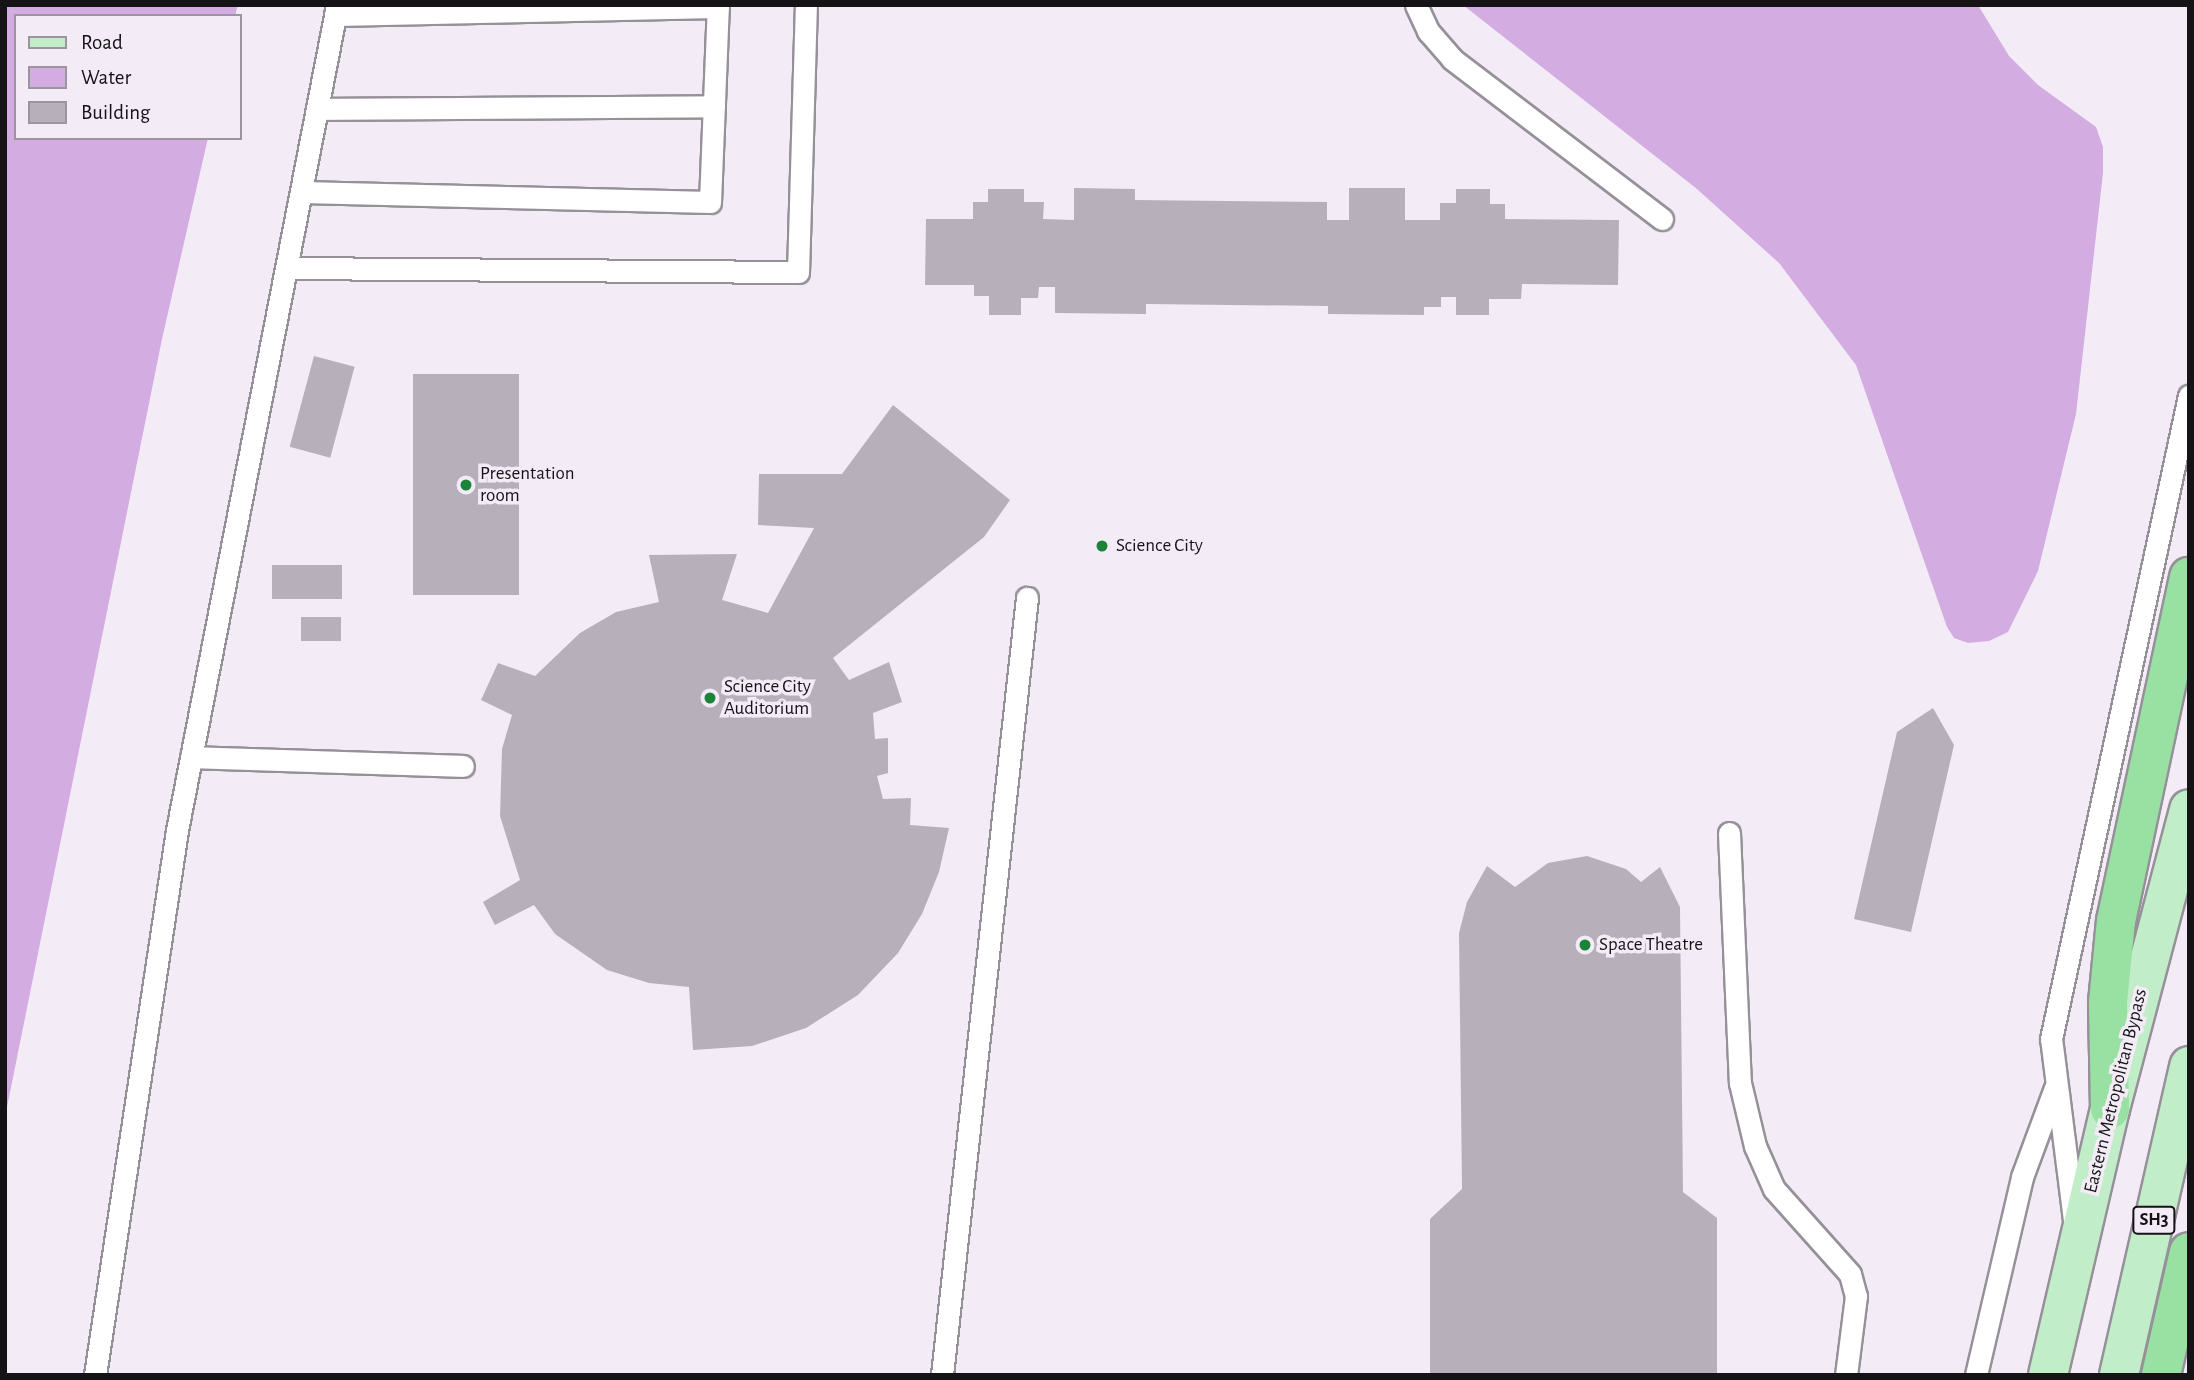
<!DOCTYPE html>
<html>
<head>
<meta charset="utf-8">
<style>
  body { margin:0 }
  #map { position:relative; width:2194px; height:1380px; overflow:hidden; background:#f3ecf6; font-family:"Alegreya Sans",sans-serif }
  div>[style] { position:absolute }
  .water>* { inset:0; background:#d3ace2 }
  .building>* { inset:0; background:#b7b0ba; transform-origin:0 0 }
  .roads { filter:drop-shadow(2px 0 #969099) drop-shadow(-2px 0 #969099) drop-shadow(0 2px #969099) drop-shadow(0 -2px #969099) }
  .lane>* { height:21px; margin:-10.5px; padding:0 10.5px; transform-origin:10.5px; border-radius:10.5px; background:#fff }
  .primary>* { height:38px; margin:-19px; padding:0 19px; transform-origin:19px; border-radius:19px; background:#c1edc8 }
  .highway>* { height:38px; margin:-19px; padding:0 19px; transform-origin:19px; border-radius:19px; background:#98e1a3 }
  .dots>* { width:19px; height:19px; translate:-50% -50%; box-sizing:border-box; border:4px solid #f3ecf6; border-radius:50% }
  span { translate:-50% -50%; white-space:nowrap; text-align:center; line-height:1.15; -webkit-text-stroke:7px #f3ecf6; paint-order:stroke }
  .shield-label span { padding:2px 5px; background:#f3ecf6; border:2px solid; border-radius:5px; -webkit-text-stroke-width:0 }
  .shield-label { font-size:18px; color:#161317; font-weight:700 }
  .poi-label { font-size:19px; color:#161317 }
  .left { translate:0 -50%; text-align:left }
  .street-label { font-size:19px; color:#161317 }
  .frame { position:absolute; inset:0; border:7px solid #161317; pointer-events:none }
  .legend { position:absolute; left:14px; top:14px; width:228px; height:126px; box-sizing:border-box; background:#f3ecf6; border:2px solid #9b959d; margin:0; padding:9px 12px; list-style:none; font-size:21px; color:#161317 }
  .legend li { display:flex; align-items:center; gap:14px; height:35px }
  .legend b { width:35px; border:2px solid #9b959d }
</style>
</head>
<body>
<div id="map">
  <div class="water">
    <div style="clip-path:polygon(5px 5px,238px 5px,235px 16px,16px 16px,16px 138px,208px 138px,162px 339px,5px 1117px)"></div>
    <div style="clip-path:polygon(1463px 5px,1978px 5px,2009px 56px,2038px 85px,2096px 127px,2103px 147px,2103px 173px,2076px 414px,2038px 571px,2008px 632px,1989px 641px,1968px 643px,1954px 638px,1947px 627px,1856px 365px,1779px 263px,1697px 189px)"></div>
  </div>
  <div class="building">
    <div style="clip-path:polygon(1074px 188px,1135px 189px,1135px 200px,1327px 202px,1327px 220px,1349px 220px,1349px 188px,1405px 188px,1405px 220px,1440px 220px,1440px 203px,1456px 203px,1456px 189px,1490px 189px,1490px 204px,1505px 204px,1505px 219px,1619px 220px,1618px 285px,1522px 284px,1521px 299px,1489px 299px,1489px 315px,1456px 315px,1456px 297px,1441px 297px,1441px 307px,1424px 307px,1424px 315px,1328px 314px,1328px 306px,1146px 304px,1146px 314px,1055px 313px,1055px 287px,1039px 287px,1038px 298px,1021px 298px,1021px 315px,989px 315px,989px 296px,974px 296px,974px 285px,925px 285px,926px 219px,973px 219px,973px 202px,988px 202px,988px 189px,1024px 189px,1024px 202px,1044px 202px,1043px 219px,1074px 220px)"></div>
    <div style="left:314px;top:356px;width:42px;height:94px;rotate:15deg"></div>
    <div style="left:519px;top:374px;width:221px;height:106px;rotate:90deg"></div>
    <div style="clip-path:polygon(893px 405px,1010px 500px,984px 537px,833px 658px,849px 680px,889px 662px,902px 702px,873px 713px,875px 739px,888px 738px,888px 773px,877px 776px,883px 799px,911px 798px,910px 825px,949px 828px,939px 872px,922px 914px,898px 953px,858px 995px,806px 1028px,752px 1046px,693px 1050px,689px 987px,649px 983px,607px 970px,555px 934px,534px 905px,495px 925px,483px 902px,520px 880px,500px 816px,502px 749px,512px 715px,481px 700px,498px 663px,535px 676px,580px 633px,616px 612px,659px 602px,649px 555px,737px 554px,722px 600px,768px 613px,814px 528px,758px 525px,759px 474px,842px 474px)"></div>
    <div style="left:342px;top:565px;width:34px;height:70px;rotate:90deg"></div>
    <div style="left:301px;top:617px;width:40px;height:24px"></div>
    <div style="clip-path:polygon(1933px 708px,1954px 745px,1911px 932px,1854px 919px,1897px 732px)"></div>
    <div style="clip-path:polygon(1587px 856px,1626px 869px,1641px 882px,1660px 867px,1680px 907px,1683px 1192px,1717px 1218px,1717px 1375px,1430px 1375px,1430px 1219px,1462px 1189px,1459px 933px,1467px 902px,1487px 866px,1515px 887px,1548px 863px)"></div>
  </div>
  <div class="roads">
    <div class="lane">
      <div style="left:1416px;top:5px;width:29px;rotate:65deg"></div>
      <div style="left:1428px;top:31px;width:37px;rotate:49deg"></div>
      <div style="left:1452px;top:59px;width:264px;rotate:37.3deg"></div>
      <div style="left:335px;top:15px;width:383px;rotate:-1.2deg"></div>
      <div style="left:317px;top:109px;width:397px;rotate:-0.4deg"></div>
      <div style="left:302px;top:192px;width:408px;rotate:1.4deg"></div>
      <div style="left:710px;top:202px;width:197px;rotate:-87.7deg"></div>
      <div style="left:287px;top:268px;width:511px;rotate:0.45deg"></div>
      <div style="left:798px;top:272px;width:267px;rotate:-88.3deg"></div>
      <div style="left:191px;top:757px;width:272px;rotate:1.9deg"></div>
      <div style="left:1729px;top:833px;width:250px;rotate:87.5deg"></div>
      <div style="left:1740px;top:1083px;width:65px;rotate:76.6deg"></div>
      <div style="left:1755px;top:1146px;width:47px;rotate:66.2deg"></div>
      <div style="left:1774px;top:1189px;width:114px;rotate:48.2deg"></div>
      <div style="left:1850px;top:1274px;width:23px;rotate:75deg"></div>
      <div style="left:1856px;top:1296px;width:80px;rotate:97.2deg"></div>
      <div style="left:2074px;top:1220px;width:182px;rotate:-97.2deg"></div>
      <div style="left:2051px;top:1039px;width:658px;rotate:-77.89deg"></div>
      <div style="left:95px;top:1375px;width:551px;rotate:-81.44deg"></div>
      <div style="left:177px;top:830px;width:840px;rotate:-79.02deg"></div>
      <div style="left:942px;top:1375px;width:782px;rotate:-83.76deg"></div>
      <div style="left:1976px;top:1375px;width:203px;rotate:-76.9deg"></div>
      <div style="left:2022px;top:1177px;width:95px;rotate:-69.7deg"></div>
    </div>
    <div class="primary">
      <div style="left:2048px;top:1375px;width:273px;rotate:-76.9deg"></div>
      <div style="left:2110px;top:1109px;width:310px;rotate:-75.2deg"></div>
      <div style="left:2119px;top:1375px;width:317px;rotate:-77.2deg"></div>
    </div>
    <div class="highway">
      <div style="left:2110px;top:1109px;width:107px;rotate:-91.1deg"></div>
      <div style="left:2108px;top:1002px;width:81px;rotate:-84.4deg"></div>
      <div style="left:2116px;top:921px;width:352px;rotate:-78deg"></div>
      <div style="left:2161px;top:1375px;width:126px;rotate:-77.2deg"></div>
    </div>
  </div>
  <div class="dots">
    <div style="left:466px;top:485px;background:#1b843a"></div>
    <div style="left:1102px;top:546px;background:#1b843a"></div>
    <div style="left:710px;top:698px;background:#1b843a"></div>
    <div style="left:1585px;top:945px;background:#1b843a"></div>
  </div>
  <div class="shield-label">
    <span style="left:2154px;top:1220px">SH3</span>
  </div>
  <div class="poi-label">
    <span class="left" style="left:480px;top:485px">Presentation<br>room</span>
    <span class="left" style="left:1116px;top:546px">Science City</span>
    <span class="left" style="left:724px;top:698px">Science City<br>Auditorium</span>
    <span class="left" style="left:1599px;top:945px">Space Theatre</span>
  </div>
  <div class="street-label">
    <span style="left:2116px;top:1091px;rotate:-76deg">Eastern Metropolitan Bypass</span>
  </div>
  <div class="frame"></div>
  <ul class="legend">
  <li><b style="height:9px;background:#c1edc8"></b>Road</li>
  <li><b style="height:19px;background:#d3ace2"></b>Water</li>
  <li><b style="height:19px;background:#b7b0ba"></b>Building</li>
  </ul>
</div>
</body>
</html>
